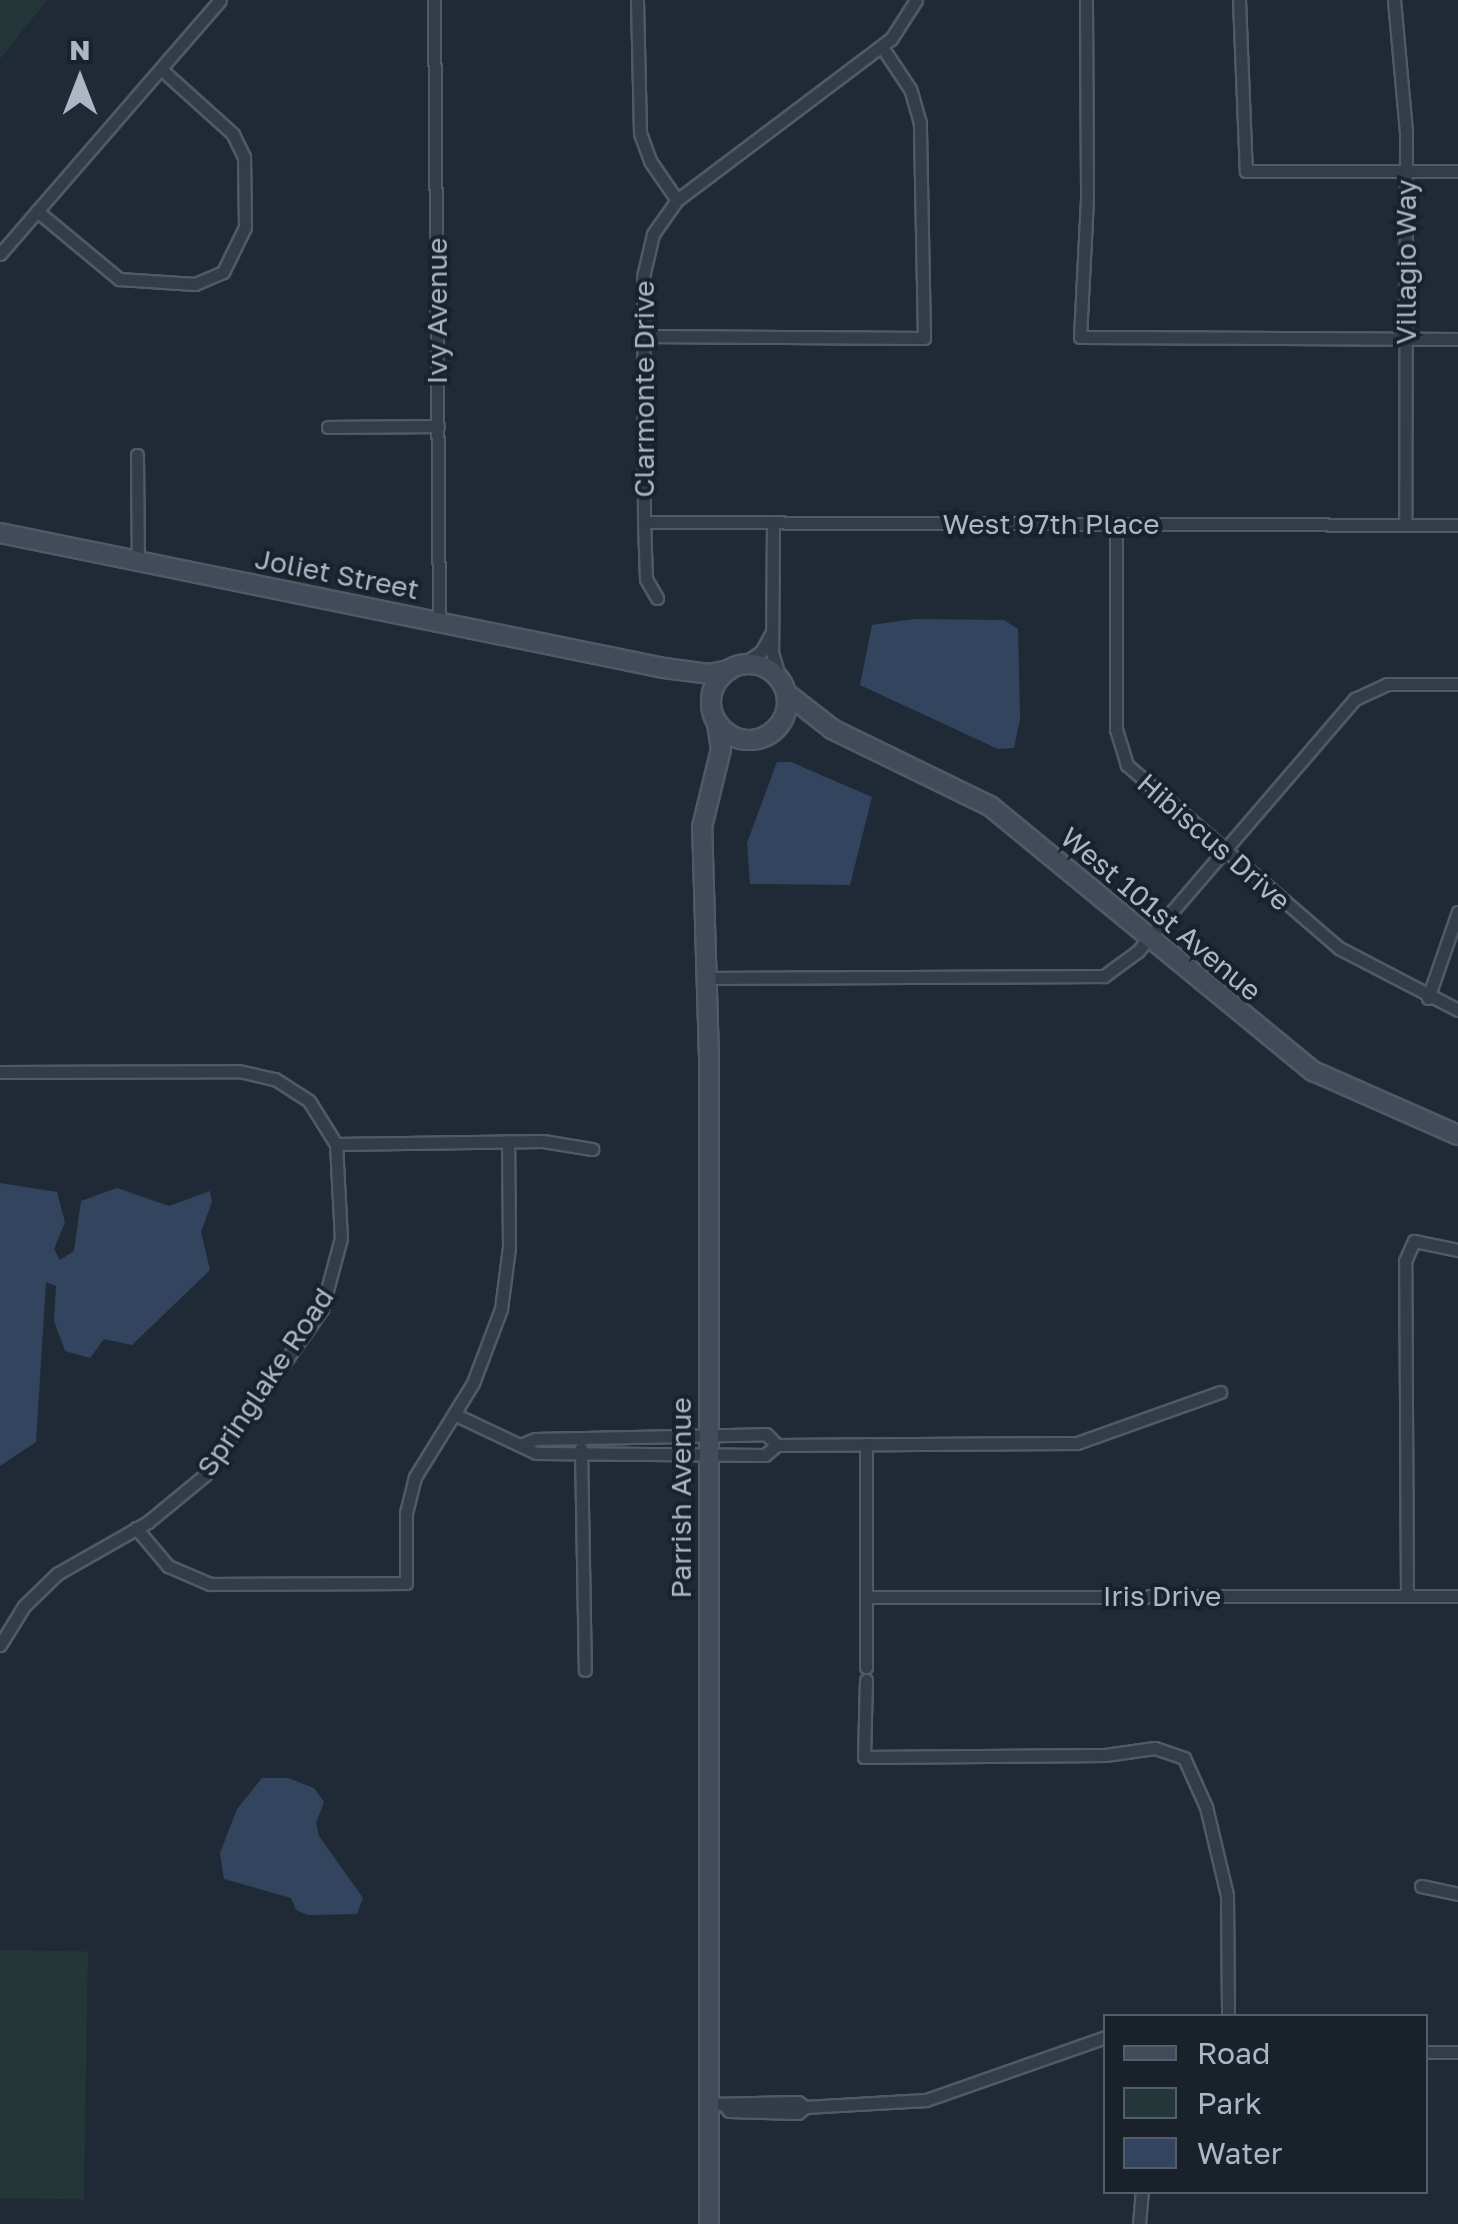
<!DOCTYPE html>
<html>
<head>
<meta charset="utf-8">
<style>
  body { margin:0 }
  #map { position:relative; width:1458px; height:2224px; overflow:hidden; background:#202a36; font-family:"Golos Text",sans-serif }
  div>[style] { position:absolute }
  .green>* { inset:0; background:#233738; transform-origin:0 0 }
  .water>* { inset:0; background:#33455e }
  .roads { filter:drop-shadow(2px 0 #515965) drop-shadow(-2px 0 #515965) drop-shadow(0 2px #515965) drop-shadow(0 -2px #515965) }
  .street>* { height:11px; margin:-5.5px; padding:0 5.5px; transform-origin:5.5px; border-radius:5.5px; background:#333c47 }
  .secondary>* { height:18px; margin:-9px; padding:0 9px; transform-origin:9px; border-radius:9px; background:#414b5a }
  .secondary>.ring { margin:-9px; padding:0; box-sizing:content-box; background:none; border:18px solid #414b5a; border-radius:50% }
  span { translate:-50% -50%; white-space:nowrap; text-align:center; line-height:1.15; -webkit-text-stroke:8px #19212b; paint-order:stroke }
  .street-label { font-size:28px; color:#adb6c4 }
  .legend { position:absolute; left:1103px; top:2014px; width:325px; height:180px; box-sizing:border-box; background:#19212b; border:2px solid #545d68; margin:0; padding:12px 18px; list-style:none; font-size:30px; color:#adb6c4 }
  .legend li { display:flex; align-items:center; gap:20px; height:50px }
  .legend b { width:50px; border:2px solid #545d68 }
  .north { position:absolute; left:30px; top:30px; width:100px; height:100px; -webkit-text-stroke:8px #19212b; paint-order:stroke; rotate:0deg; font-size:28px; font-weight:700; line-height:40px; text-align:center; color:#adb6c4 }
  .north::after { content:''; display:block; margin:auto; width:35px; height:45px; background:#adb6c4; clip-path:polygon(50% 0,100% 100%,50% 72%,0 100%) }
</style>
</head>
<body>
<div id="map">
  <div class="green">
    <div style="clip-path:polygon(0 0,47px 0,0 59px)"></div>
    <div style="left:0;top:1950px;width:88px;height:248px;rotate:1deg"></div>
  </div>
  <div class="water">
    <div style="clip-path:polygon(914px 619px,1004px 620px,1018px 629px,1020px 719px,1014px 748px,998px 749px,860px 685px,872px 625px)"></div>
    <div style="clip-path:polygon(777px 762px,791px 762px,872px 797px,850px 885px,750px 884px,747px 843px)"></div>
    <div style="clip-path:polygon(0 1183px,57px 1192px,65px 1222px,54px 1249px,60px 1260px,74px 1251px,81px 1201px,117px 1188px,169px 1206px,210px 1191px,212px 1202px,201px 1232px,210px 1270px,132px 1345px,104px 1339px,90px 1358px,65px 1351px,54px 1321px,56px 1286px,46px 1282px,36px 1442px,0 1466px)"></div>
    <div style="clip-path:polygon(262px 1778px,288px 1778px,314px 1788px,324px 1802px,316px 1823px,319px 1836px,363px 1898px,357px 1914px,308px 1915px,296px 1910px,291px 1898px,224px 1879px,220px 1853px,237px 1809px)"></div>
  </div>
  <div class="roads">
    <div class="street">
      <div style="left:434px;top:0;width:621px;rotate:89.54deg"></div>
      <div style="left:637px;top:0;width:133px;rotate:88.7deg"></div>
      <div style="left:640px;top:133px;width:30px;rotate:70deg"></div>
      <div style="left:650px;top:161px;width:47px;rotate:55.3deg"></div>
      <div style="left:1086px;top:0;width:199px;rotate:89.7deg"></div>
      <div style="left:1087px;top:199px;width:138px;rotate:92.9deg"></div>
      <div style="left:1080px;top:337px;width:378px;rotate:0.3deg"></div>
      <div style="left:1239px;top:0;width:171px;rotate:87.7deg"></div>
      <div style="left:1246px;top:171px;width:212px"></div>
      <div style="left:1394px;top:0;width:134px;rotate:84.8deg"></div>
      <div style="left:1406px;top:133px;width:391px;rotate:90.1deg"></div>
      <div style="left:37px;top:211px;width:107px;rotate:39.7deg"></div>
      <div style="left:119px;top:279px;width:76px;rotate:3.8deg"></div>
      <div style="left:195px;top:284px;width:30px;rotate:-23deg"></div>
      <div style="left:223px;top:272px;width:50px;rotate:-63.9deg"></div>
      <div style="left:245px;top:227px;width:70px;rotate:-90.8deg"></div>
      <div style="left:244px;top:157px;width:25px;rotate:-116deg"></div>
      <div style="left:233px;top:134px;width:96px;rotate:-138deg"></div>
      <div style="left:0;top:254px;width:336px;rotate:-49.1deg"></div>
      <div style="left:644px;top:336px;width:280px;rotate:0.4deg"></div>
      <div style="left:924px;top:338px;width:215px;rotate:-91.1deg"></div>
      <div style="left:920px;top:123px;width:35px;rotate:-106deg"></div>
      <div style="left:910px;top:89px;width:50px;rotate:-123.7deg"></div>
      <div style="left:328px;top:427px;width:110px;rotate:-0.5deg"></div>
      <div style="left:137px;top:455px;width:108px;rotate:89.5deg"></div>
      <div style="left:644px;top:522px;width:814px;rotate:0.21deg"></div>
      <div style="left:773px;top:522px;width:130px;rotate:90.4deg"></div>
      <div style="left:772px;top:652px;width:29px;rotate:74deg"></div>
      <div style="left:1116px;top:524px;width:205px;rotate:90deg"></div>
      <div style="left:1116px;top:729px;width:38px;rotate:73deg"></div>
      <div style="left:1127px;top:765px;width:280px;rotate:40.8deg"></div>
      <div style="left:1339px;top:948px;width:134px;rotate:27.5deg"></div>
      <div style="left:657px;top:598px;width:22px;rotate:-120deg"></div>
      <div style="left:646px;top:579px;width:57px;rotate:-92deg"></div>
      <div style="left:644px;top:522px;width:245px;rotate:-90.2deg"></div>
      <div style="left:643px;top:277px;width:44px;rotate:-76.9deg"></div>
      <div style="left:653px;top:234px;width:42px;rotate:-54.8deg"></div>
      <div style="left:677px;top:200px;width:268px;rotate:-37deg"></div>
      <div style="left:891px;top:39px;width:46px;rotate:-57.3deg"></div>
      <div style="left:741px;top:665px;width:24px;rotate:-33deg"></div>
      <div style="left:761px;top:652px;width:21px;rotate:-61deg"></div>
      <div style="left:707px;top:978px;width:397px;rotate:-0.3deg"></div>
      <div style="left:1104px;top:976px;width:42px;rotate:-36.3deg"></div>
      <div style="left:1138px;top:951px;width:333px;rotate:-49.3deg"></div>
      <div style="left:1355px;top:699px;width:35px;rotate:-25deg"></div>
      <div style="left:1387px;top:684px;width:71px"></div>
      <div style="left:1428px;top:998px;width:91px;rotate:-70.8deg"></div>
      <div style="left:0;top:1072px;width:239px;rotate:-0.2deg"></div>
      <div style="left:239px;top:1071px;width:37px;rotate:13deg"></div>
      <div style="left:275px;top:1079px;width:40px;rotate:32.9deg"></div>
      <div style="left:309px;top:1101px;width:51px;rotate:57.9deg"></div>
      <div style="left:336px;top:1144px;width:94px;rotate:87deg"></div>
      <div style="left:341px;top:1238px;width:73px;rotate:105deg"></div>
      <div style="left:322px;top:1309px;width:203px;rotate:125.2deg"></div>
      <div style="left:205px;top:1475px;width:74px;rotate:140.5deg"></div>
      <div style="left:148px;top:1522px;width:105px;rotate:150.3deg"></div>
      <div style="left:57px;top:1574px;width:46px;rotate:135.9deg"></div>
      <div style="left:24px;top:1606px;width:46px;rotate:121.6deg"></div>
      <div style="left:336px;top:1144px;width:207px;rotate:-0.8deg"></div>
      <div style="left:543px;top:1141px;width:50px;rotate:9.3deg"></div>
      <div style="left:454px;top:1414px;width:91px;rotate:25.4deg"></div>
      <div style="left:536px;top:1453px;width:229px;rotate:0.5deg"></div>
      <div style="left:765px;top:1455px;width:16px;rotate:-40deg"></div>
      <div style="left:777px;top:1445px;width:300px;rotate:-0.4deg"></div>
      <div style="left:1077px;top:1443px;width:152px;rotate:-19.6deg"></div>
      <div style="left:520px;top:1445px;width:16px;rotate:-22deg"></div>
      <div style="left:535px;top:1439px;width:231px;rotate:-1.2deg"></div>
      <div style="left:766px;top:1434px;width:16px;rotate:45deg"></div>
      <div style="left:581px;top:1448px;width:222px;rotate:89deg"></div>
      <div style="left:136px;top:1528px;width:50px;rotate:49.9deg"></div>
      <div style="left:168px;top:1566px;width:46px;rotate:23.2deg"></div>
      <div style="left:210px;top:1584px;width:196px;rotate:-0.3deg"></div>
      <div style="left:406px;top:1583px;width:70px;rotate:-90deg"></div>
      <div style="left:406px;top:1513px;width:37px;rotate:-76deg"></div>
      <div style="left:415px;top:1477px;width:110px;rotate:-58.3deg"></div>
      <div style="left:473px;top:1383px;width:79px;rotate:-69.3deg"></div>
      <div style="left:501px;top:1309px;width:63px;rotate:-82.6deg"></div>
      <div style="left:509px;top:1247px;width:106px;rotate:-90.5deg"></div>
      <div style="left:1407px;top:1596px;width:335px;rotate:-90.3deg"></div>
      <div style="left:1405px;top:1261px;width:22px;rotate:-66deg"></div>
      <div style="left:1414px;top:1241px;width:45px;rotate:11.6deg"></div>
      <div style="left:866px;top:1597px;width:592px;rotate:-0.1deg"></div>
      <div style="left:866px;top:1667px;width:223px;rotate:-90deg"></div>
      <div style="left:866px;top:1680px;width:77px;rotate:91.5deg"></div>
      <div style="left:864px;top:1757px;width:241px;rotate:-0.5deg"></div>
      <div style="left:1105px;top:1755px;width:50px;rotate:-8deg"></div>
      <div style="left:1155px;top:1748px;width:31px;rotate:19deg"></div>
      <div style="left:1184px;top:1758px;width:54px;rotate:65.8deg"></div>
      <div style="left:1206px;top:1807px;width:90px;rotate:76.6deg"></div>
      <div style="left:1227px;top:1895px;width:121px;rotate:89.5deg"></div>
      <div style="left:1421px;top:1886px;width:38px;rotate:12deg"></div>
      <div style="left:1426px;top:2052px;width:32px"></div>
      <div style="left:709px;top:2104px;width:89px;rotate:-1.3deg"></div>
      <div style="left:798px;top:2102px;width:9px;rotate:36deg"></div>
      <div style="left:805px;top:2107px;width:9px;rotate:139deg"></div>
      <div style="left:798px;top:2113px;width:69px;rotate:-178.3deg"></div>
      <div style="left:729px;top:2111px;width:8px;rotate:-130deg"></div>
      <div style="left:805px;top:2107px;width:121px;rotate:-3.3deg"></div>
      <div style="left:926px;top:2100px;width:191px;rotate:-19.3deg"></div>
      <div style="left:1139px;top:2224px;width:32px;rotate:-85deg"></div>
    </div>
    <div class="secondary">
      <div style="left:0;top:533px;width:678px;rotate:11.49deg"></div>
      <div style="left:664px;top:668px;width:45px;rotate:7.6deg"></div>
      <div style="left:709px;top:674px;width:20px;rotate:-11deg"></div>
      <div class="ring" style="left:711px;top:664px;width:58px;height:58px"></div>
      <div style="left:786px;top:693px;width:58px;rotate:38deg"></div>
      <div style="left:832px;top:729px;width:176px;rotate:26deg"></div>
      <div style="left:990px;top:806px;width:418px;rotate:39.4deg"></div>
      <div style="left:1313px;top:1071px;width:158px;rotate:23.8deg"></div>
      <div style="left:709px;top:2224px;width:1166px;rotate:-90deg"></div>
      <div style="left:709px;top:1058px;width:231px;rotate:-91.7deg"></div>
      <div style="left:702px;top:827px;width:80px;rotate:-76.3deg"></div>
      <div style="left:721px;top:749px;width:25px;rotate:-99deg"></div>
    </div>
  </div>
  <div class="street-label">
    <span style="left:1406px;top:262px;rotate:-90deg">Villagio Way</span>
    <span style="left:437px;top:311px;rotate:-90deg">Ivy Avenue</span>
    <span style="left:644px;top:389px;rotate:-90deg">Clarmonte Drive</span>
    <span style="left:1051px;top:524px">West 97th Place</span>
    <span style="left:337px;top:574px;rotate:11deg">Joliet Street</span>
    <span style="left:1214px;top:842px;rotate:41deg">Hibiscus Drive</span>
    <span style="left:1161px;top:914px;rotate:40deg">West 101st Avenue</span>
    <span style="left:265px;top:1382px;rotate:-56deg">Springlake Road</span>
    <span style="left:681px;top:1498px;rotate:-90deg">Parrish Avenue</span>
    <span style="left:1162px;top:1596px">Iris Drive</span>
  </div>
  <ul class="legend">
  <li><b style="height:12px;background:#414b5a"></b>Road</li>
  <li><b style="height:28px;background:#233738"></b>Park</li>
  <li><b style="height:28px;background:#33455e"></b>Water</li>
  </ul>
  <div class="north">N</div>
</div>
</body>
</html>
